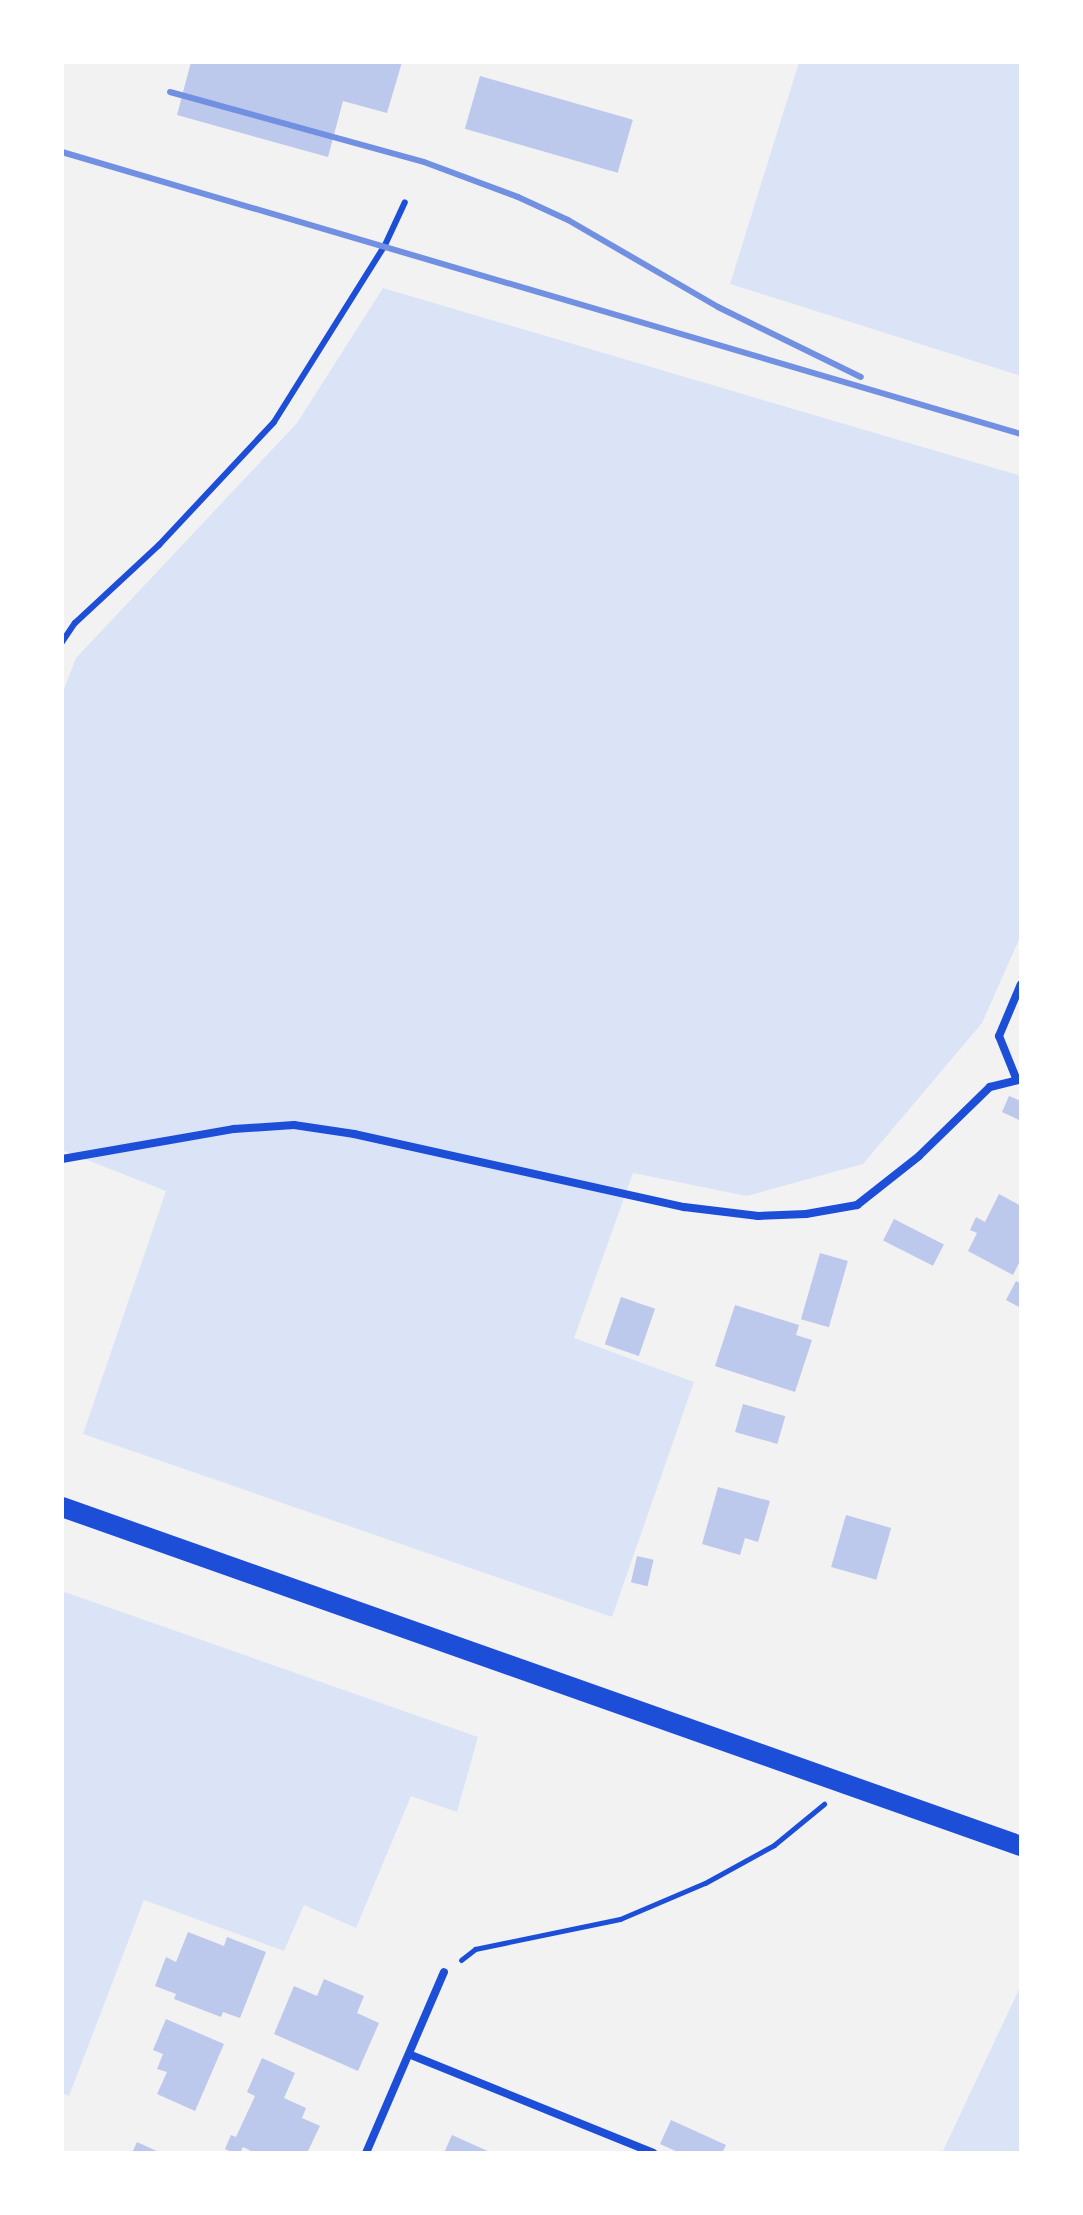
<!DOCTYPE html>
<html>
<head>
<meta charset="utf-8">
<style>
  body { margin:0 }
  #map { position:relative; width:1083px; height:2215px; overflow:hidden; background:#f2f2f2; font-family:"PT Sans Narrow",sans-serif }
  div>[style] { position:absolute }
  .green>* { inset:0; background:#dbe4f7 }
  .building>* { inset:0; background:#bdc9ec; transform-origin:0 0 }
  .path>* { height:5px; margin:-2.5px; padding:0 2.5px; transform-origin:2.5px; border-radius:2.5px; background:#1d4ed8 }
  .service>* { height:6px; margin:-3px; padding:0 3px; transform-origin:3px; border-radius:3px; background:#1d4ed8 }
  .minor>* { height:8px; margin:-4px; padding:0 4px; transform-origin:4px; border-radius:4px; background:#1d4ed8 }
  .primary>* { height:20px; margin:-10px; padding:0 10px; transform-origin:10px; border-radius:10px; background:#1d4ed8 }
  .rail>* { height:6px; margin:-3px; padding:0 3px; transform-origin:3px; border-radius:3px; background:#7290e2 }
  span { translate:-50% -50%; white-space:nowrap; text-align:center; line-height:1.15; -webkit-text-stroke:6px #fff; paint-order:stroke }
  .frame { position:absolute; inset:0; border:64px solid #fff; pointer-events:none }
</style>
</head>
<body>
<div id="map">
  <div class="green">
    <div style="clip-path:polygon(799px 62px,1021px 62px,1021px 376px,730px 284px)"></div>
    <div style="clip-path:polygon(383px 288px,1021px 476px,1021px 935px,982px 1023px,863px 1164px,747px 1196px,633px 1173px,574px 1338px,694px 1382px,612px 1617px,83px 1434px,166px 1191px,62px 1150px,62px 694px,76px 658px,297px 423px)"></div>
    <div style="clip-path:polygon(62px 1591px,478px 1737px,457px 1812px,411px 1796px,356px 1928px,304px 1905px,284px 1951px,144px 1900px,69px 2096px,62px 2093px)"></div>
    <div style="clip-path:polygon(1021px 1985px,1021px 2153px,942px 2153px)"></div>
  </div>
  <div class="building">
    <div style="clip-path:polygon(191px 62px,402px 62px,387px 113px,343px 101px,328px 157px,177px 115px)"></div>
    <div style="left:480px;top:76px;width:159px;height:55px;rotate:16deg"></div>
    <div style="clip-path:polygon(1009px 1096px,1021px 1101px,1021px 1121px,1002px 1112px)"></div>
    <div style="clip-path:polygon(999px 1194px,1021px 1206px,1021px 1259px,1013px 1275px,968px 1251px,977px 1233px,970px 1230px,976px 1217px,985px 1222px)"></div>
    <div style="left:894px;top:1219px;width:56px;height:24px;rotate:27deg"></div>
    <div style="left:820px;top:1253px;width:29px;height:69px;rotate:16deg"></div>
    <div style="clip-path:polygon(1016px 1281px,1021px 1284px,1021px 1308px,1006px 1300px)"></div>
    <div style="left:621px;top:1297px;width:36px;height:50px;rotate:19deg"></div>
    <div style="clip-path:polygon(735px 1305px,799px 1325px,796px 1335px,812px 1340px,795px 1392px,715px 1366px)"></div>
    <div style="left:743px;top:1404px;width:44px;height:29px;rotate:16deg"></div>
    <div style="clip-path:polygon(718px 1487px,770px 1501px,758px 1542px,745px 1538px,740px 1555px,702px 1544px)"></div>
    <div style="left:846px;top:1515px;width:47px;height:54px;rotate:16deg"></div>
    <div style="left:637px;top:1556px;width:17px;height:27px;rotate:13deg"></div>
    <div style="clip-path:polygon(188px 1932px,224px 1946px,227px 1937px,266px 1952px,240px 2018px,223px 2012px,221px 2017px,174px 1999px,176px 1994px,155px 1986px,166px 1957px,176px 1962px)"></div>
    <div style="clip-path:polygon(324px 1979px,364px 1996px,357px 2013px,379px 2023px,358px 2071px,274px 2034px,294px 1986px,317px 1996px)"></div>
    <div style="clip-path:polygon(166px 2019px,224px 2044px,195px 2111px,157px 2094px,167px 2072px,157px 2069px,163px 2054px,153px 2050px)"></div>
    <div style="clip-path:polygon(262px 2058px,295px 2073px,284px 2098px,306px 2108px,302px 2118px,320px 2126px,307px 2153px,255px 2153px,243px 2147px,240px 2153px,233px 2153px,225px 2149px,231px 2135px,236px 2137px,255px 2096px,247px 2092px)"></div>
    <div style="clip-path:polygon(671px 2120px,726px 2145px,722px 2153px,680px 2153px,660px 2144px)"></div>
    <div style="clip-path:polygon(452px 2135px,492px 2153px,444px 2153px)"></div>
    <div style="clip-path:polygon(137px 2142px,161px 2153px,132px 2153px)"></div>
  </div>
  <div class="path">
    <div style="left:461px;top:1960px;width:18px;rotate:-38deg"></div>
    <div style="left:475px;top:1949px;width:148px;rotate:-11.7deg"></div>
    <div style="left:620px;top:1919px;width:92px;rotate:-23deg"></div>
    <div style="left:705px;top:1883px;width:79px;rotate:-28.8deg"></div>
    <div style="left:774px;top:1845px;width:65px;rotate:-39.4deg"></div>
  </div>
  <div class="service">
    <div style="left:62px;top:642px;width:23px;rotate:-56deg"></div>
    <div style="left:75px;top:623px;width:115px;rotate:-42.9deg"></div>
    <div style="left:159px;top:545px;width:168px;rotate:-46.9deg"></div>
    <div style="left:274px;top:422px;width:209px;rotate:-57.9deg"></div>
    <div style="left:385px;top:245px;width:47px;rotate:-65.1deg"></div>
  </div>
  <div class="minor">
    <div style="left:1016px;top:1078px;width:45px;rotate:-112deg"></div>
    <div style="left:999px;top:1036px;width:56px;rotate:-67.1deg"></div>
    <div style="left:62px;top:1159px;width:175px;rotate:-9.9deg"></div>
    <div style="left:234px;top:1129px;width:60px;rotate:-3.8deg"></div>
    <div style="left:294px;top:1125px;width:61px;rotate:8.5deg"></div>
    <div style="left:354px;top:1134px;width:338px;rotate:12.5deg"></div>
    <div style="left:684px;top:1207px;width:75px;rotate:6.9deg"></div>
    <div style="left:758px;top:1216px;width:48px;rotate:-2.4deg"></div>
    <div style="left:806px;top:1214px;width:52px;rotate:-10deg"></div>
    <div style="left:857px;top:1205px;width:79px;rotate:-38.3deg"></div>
    <div style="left:919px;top:1156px;width:99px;rotate:-44.2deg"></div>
    <div style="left:990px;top:1087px;width:32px;rotate:-14deg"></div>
    <div style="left:411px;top:2055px;width:261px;rotate:22deg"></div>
    <div style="left:366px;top:2153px;width:197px;rotate:-66.7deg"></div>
  </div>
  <div class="primary">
    <div style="left:62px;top:1507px;width:1017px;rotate:19.47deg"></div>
  </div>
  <div class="rail">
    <div style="left:170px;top:92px;width:263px;rotate:15.4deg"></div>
    <div style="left:424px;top:162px;width:100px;rotate:20.4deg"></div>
    <div style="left:518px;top:197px;width:55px;rotate:24.7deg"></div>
    <div style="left:568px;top:220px;width:173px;rotate:30.1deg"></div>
    <div style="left:718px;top:307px;width:159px;rotate:26.1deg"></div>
    <div style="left:62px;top:152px;width:1000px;rotate:16.39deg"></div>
  </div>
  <div class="frame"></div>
</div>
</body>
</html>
